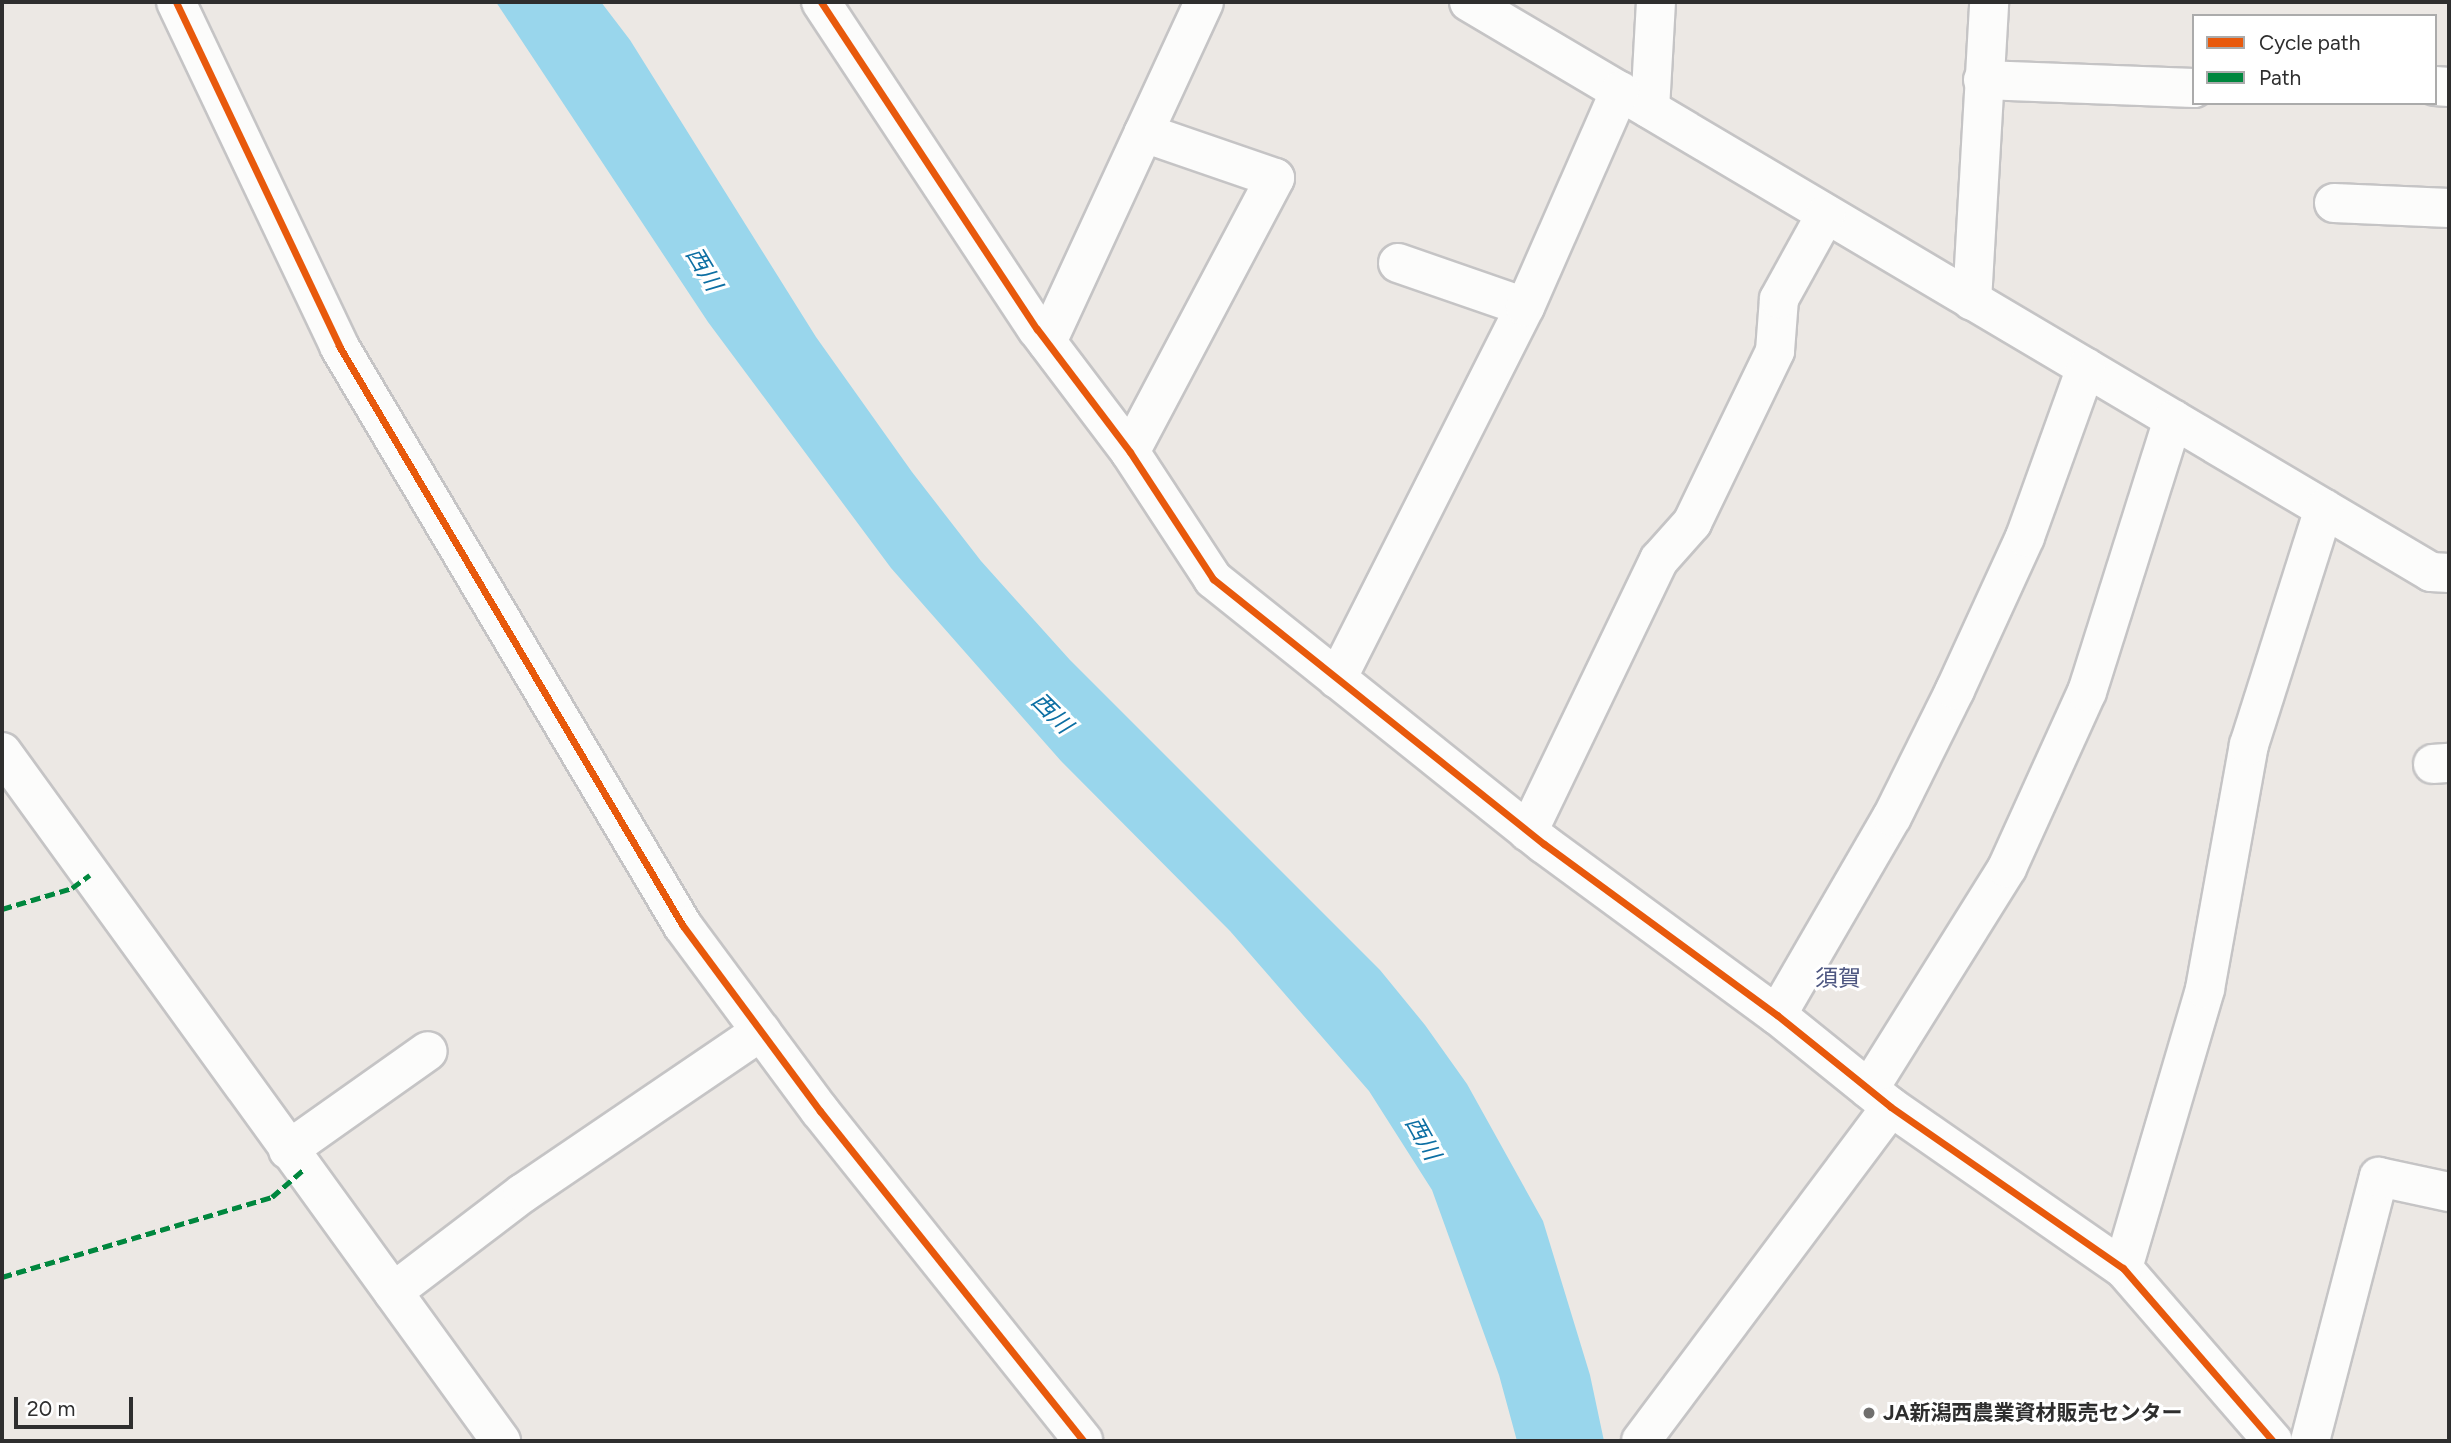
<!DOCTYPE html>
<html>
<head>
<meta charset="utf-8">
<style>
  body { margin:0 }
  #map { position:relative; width:2451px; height:1443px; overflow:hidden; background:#ece8e4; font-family:Figtree,"Noto Sans JP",sans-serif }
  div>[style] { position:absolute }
  .water>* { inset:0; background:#99d6ec }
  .roads { filter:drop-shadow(2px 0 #c5c4c5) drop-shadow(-2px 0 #c5c4c5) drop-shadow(0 2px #c5c4c5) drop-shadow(0 -2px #c5c4c5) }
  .street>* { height:38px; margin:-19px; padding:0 19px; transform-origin:19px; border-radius:19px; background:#fcfcfb }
  .quiet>* { height:5px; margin-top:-2.5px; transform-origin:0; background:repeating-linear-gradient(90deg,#00873e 0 10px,transparent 0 15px) }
  .cycleway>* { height:7px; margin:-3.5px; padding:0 3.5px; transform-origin:3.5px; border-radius:3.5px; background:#e8590c }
  .dots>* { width:19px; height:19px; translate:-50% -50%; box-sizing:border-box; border:4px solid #fff; border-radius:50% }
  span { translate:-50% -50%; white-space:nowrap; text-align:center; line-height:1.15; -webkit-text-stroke:6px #fff; paint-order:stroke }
  .poi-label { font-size:21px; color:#2e2e2e; font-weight:700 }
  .left { translate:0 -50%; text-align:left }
  .water-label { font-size:23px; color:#0d6fa3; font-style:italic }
  .neighbourhood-label { font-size:23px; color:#4d5680 }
  .frame { position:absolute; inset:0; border:4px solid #2e2e2e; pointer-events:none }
  .legend { position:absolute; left:2192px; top:14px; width:245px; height:91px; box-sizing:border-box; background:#fff; border:2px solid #ababab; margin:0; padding:9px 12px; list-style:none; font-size:21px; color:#2e2e2e }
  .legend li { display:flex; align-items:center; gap:14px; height:35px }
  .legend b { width:35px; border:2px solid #ababab }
  .scale { position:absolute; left:14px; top:1397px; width:119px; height:32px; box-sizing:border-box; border:4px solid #2e2e2e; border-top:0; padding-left:9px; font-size:21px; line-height:24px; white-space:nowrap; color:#2e2e2e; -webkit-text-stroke:5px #fff; paint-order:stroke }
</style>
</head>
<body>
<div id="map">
  <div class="water">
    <div style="clip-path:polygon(496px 2px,601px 2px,630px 40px,816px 337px,912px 472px,981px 561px,1070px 660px,1380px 970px,1425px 1025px,1467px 1084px,1543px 1221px,1590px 1375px,1604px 1441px,1517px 1441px,1499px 1375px,1432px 1190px,1369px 1091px,1230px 931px,1061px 761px,891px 568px,708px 322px)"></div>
  </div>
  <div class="roads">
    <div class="street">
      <div style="left:176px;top:2px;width:381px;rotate:64.6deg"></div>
      <div style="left:339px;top:346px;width:674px;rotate:59.33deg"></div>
      <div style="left:683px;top:926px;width:230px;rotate:53.5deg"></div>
      <div style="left:820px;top:1111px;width:422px;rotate:51.4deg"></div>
      <div style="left:821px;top:2px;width:392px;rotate:56.6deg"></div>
      <div style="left:1037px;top:329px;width:154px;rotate:52.9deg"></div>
      <div style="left:1130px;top:452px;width:152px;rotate:56.8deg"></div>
      <div style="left:1213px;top:579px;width:424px;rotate:38.7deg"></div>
      <div style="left:1544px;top:844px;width:289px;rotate:36.3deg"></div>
      <div style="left:1777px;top:1015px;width:146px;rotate:38.9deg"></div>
      <div style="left:1891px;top:1107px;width:282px;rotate:34.8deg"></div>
      <div style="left:2123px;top:1268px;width:229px;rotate:49.1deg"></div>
      <div style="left:1469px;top:2px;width:1118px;rotate:30.65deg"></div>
      <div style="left:2431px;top:572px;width:18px;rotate:3deg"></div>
      <div style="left:1983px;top:80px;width:211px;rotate:2.2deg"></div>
      <div style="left:2435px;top:86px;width:14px;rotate:4deg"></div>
      <div style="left:1650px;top:109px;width:107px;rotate:-86.8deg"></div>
      <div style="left:2334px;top:203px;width:115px;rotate:2.5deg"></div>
      <div style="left:1398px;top:263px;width:134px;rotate:19.1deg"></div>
      <div style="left:1972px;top:301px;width:299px;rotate:-86.7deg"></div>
      <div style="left:1047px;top:342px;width:374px;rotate:-65.2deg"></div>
      <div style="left:1130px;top:452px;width:310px;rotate:-62.1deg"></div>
      <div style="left:1275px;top:178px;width:139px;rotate:-161deg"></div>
      <div style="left:1337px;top:679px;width:417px;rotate:-63.2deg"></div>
      <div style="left:1525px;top:307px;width:236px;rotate:-66.3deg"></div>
      <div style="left:2px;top:752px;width:851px;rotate:54.09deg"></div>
      <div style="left:2433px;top:764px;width:16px;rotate:-4deg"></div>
      <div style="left:1528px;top:832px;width:302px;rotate:-64.3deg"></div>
      <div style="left:1659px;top:560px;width:50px;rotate:-48.3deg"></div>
      <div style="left:1692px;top:523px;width:191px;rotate:-64.2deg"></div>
      <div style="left:1775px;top:351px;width:52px;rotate:-85.6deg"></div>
      <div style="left:1779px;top:299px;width:97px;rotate:-61.1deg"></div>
      <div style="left:1777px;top:1015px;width:229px;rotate:-59.9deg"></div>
      <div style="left:1892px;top:817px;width:142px;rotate:-63.6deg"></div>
      <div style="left:1955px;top:690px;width:168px;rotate:-65.4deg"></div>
      <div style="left:2025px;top:537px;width:180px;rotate:-70.2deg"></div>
      <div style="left:1869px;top:1089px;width:261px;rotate:-58deg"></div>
      <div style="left:2007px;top:868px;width:193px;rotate:-65.6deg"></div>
      <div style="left:2087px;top:692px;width:286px;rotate:-72.5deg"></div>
      <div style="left:288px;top:1150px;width:171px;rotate:-35.3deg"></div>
      <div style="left:2123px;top:1268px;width:291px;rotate:-73.6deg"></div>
      <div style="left:2205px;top:989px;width:248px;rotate:-79.8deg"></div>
      <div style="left:2249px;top:745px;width:248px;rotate:-72.4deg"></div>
      <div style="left:393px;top:1292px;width:163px;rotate:-37.3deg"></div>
      <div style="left:523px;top:1193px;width:288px;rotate:-34.2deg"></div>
      <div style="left:1641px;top:1441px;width:417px;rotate:-53.2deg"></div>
      <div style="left:2310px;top:1441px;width:273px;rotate:-75.4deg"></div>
      <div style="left:2379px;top:1177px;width:72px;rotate:12.1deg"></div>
    </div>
  </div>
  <div class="quiet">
    <div style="left:2px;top:909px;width:73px;rotate:-16.7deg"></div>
    <div style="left:72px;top:888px;width:22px;rotate:-36deg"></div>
    <div style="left:2px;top:1277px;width:282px;rotate:-16.5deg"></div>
    <div style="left:272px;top:1197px;width:41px;rotate:-41.1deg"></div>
  </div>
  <div class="cycleway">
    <div style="left:176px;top:2px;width:381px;rotate:64.6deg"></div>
    <div style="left:339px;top:346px;width:674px;rotate:59.33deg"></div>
    <div style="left:683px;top:926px;width:230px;rotate:53.5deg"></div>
    <div style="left:820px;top:1111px;width:422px;rotate:51.4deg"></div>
    <div style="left:821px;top:2px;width:392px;rotate:56.6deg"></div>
    <div style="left:1037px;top:329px;width:154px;rotate:52.9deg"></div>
    <div style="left:1130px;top:452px;width:152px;rotate:56.8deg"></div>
    <div style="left:1213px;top:579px;width:424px;rotate:38.7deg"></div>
    <div style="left:1544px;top:844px;width:289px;rotate:36.3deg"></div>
    <div style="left:1777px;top:1015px;width:146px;rotate:38.9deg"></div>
    <div style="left:1891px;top:1107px;width:282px;rotate:34.8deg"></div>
    <div style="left:2123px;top:1268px;width:229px;rotate:49.1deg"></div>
  </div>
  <div class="dots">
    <div style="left:1869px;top:1413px;background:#706f6e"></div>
  </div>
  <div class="poi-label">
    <span class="left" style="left:1883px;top:1413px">JA新潟西農業資材販売センター</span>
  </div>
  <div class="water-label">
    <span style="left:704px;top:269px;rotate:59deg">西川</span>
    <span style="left:1052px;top:713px;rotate:45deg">西川</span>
    <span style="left:1423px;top:1138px;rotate:61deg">西川</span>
  </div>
  <div class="neighbourhood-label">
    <span style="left:1838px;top:978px">須賀</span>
  </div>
  <div class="frame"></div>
  <ul class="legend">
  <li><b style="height:9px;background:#e8590c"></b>Cycle path</li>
  <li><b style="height:9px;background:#00873e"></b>Path</li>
  </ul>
  <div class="scale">20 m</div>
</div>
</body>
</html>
